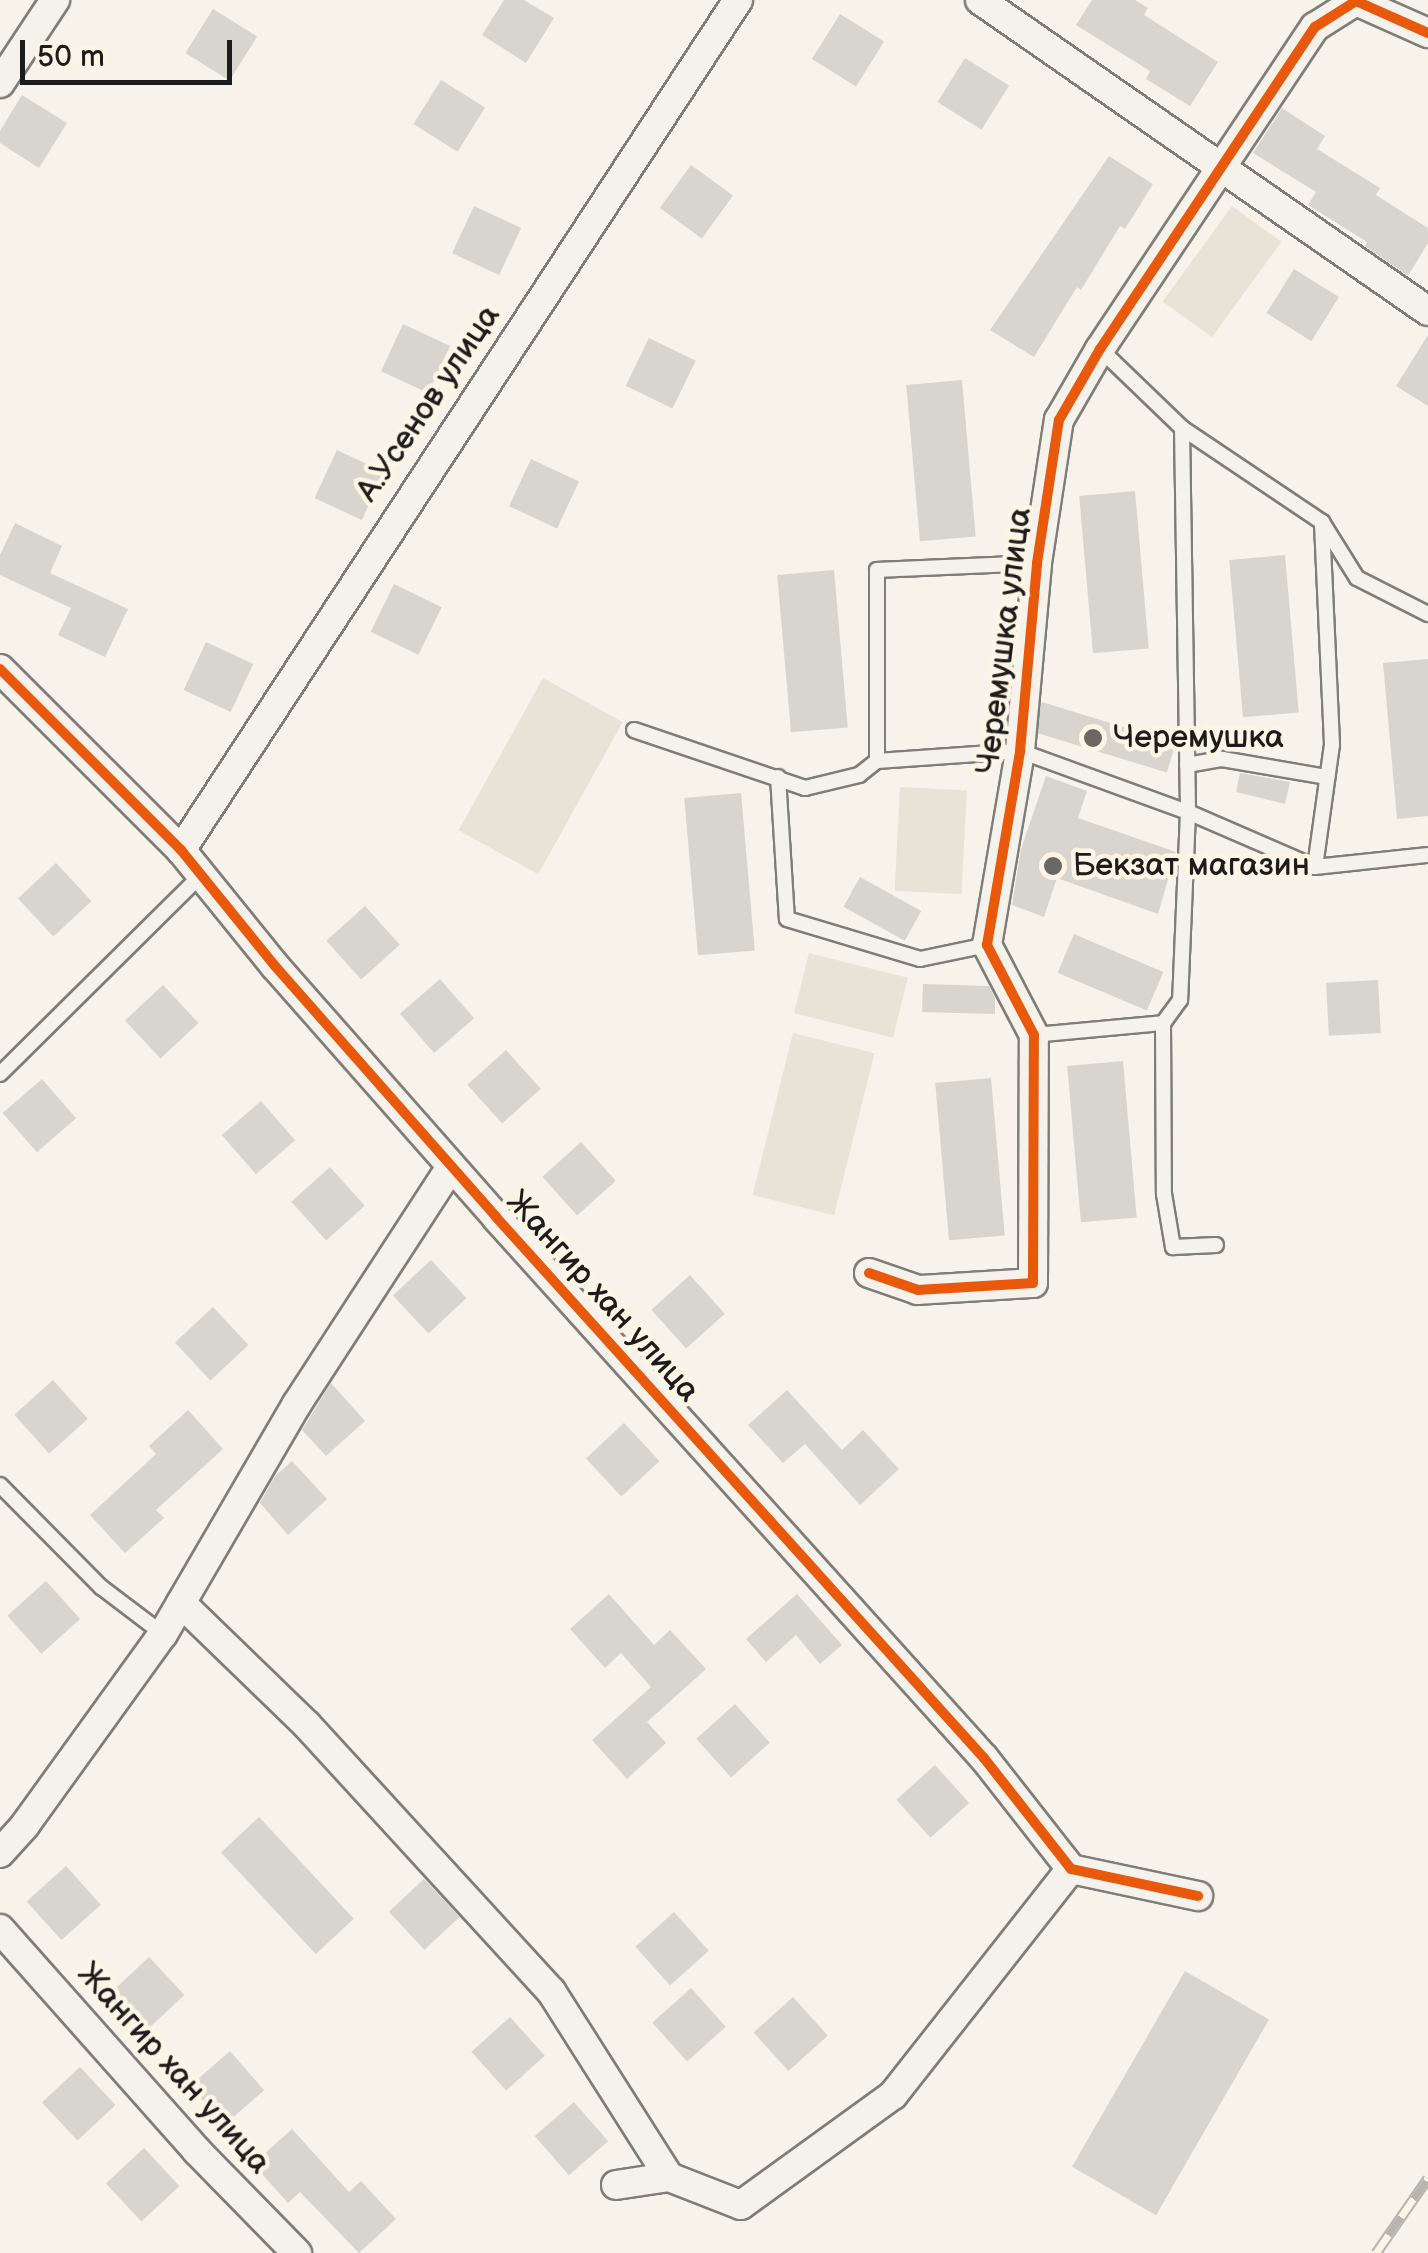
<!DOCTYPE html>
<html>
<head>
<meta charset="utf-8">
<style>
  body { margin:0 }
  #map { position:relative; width:1428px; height:2253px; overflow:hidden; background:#f7f3ea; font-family:"Balsamiq Sans",sans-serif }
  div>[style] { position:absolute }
  .green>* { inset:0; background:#e8e2d7; transform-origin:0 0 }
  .building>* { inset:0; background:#d8d5cf; transform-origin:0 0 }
  .roads { filter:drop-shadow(2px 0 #7f7d79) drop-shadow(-2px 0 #7f7d79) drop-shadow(0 2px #7f7d79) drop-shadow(0 -2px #7f7d79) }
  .lane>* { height:14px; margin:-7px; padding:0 7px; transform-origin:7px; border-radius:7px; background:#f5f2ec }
  .street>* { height:28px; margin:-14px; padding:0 14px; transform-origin:14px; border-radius:14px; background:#f5f2ec }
  .rail>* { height:11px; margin-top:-5.5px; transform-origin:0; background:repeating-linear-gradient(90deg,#fcf5e5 0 22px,#b6b4af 0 44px); box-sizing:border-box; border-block:2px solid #b6b4af }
  .cycleway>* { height:10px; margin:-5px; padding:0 5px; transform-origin:5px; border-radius:5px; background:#e8590c }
  .dots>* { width:28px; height:28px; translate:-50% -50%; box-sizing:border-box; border:5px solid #fcf5e5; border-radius:50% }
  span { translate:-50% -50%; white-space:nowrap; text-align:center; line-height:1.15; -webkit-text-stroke:9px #fcf5e5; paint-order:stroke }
  .street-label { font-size:32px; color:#1c1c1c }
  .poi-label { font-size:32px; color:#1c1c1c }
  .left { translate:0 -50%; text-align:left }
  .scale { position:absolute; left:20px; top:40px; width:212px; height:45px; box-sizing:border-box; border:5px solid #1c1c1c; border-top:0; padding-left:12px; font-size:30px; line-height:35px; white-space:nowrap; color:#1c1c1c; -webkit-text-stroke:8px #fcf5e5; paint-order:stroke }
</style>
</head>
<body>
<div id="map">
  <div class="green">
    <div style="left:1232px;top:206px;width:61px;height:118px;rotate:36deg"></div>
    <div style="left:543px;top:678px;width:91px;height:174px;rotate:29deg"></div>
    <div style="left:900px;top:787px;width:67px;height:104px;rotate:3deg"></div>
    <div style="left:809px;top:953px;width:102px;height:62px;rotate:14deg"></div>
    <div style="left:793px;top:1033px;width:84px;height:167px;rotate:14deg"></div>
  </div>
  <div class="building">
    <div style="clip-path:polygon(504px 0,524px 0,554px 18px,526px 63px,482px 35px)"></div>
    <div style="clip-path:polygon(1092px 0,1135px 0,1148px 8px,1144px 15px,1218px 62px,1190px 106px,1146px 79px,1150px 71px,1076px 25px)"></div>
    <div style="left:213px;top:9px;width:52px;height:52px;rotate:32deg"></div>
    <div style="left:840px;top:14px;width:52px;height:53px;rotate:32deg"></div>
    <div style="left:965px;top:58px;width:52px;height:52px;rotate:32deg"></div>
    <div style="left:441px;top:80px;width:52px;height:52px;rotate:32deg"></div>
    <div style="clip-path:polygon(22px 95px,67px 123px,39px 168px,0 143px,0 131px)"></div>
    <div style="clip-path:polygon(1282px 108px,1325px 136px,1317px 149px,1380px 188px,1376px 195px,1428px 228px,1428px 243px,1408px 276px,1365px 246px,1367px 242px,1308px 205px,1316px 192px,1253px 153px)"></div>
    <div style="clip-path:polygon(1109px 156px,1153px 184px,1125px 229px,1120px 226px,1081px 290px,1077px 287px,1034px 357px,990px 330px)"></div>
    <div style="left:691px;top:165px;width:52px;height:53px;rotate:36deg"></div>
    <div style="left:474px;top:206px;width:52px;height:52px;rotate:25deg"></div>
    <div style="left:1294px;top:269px;width:53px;height:52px;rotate:32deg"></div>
    <div style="left:403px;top:324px;width:52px;height:52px;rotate:25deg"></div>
    <div style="clip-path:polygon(1428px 335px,1428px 406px,1396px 386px)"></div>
    <div style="left:649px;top:338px;width:52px;height:53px;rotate:26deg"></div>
    <div style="left:962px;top:380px;width:157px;height:56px;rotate:85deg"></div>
    <div style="left:337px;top:450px;width:52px;height:53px;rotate:25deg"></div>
    <div style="left:531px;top:459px;width:53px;height:52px;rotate:25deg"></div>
    <div style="left:1135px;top:491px;width:158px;height:56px;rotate:85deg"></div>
    <div style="clip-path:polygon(15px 523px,62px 546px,50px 573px,128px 609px,105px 657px,58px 635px,71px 608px,0 575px,0 555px)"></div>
    <div style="left:1285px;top:555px;width:158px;height:56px;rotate:85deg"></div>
    <div style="left:834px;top:570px;width:158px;height:57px;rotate:85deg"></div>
    <div style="left:394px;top:584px;width:53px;height:53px;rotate:26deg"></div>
    <div style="left:206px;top:642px;width:52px;height:53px;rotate:25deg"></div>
    <div style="clip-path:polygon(1428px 659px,1428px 816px,1397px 819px,1383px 663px)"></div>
    <div style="left:1042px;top:702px;width:140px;height:31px;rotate:17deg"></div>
    <div style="clip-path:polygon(1240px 773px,1290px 782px,1285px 804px,1236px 792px)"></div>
    <div style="clip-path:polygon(1046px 776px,1087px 791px,1078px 818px,1176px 852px,1158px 914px,1057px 878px,1044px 917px,1012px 905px,1021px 849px)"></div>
    <div style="left:741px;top:793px;width:158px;height:57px;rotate:85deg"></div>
    <div style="left:56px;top:863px;width:52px;height:52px;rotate:47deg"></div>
    <div style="left:860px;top:877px;width:70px;height:34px;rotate:29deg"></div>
    <div style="left:365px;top:906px;width:52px;height:52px;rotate:48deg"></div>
    <div style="left:1074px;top:934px;width:97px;height:42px;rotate:23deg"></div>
    <div style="left:440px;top:979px;width:52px;height:53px;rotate:49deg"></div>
    <div style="left:1378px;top:980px;width:53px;height:52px;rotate:87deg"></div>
    <div style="clip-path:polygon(923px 984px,989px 986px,995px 998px,995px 1014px,922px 1012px)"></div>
    <div style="left:163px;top:985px;width:52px;height:52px;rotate:47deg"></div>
    <div style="left:506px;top:1050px;width:52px;height:52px;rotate:48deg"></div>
    <div style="left:1123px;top:1061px;width:157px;height:56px;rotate:85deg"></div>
    <div style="left:991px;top:1078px;width:158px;height:56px;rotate:85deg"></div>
    <div style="left:42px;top:1079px;width:52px;height:52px;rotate:49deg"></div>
    <div style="left:261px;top:1101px;width:52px;height:52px;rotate:49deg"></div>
    <div style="left:581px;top:1142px;width:52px;height:52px;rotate:48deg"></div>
    <div style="left:330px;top:1167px;width:52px;height:52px;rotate:48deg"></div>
    <div style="left:431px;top:1260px;width:52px;height:52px;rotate:47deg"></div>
    <div style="left:690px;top:1275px;width:52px;height:52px;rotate:48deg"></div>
    <div style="left:213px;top:1307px;width:52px;height:52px;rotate:47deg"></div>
    <div style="left:53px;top:1380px;width:52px;height:52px;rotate:48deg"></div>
    <div style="clip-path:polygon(331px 1383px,365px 1421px,326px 1456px,302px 1430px)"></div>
    <div style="clip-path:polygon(787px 1390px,842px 1450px,863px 1430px,899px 1469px,860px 1505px,805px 1444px,783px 1463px,748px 1425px)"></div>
    <div style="clip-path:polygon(188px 1410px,223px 1449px,156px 1510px,164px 1518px,125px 1553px,90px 1515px,156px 1454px,149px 1446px)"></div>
    <div style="left:624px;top:1423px;width:52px;height:52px;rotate:47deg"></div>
    <div style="clip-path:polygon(292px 1461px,327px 1499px,288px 1535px,260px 1503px,275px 1476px)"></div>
    <div style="left:46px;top:1581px;width:51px;height:52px;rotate:48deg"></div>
    <div style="clip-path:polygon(609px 1594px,654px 1645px,670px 1630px,706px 1669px,647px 1722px,666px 1743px,627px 1779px,592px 1740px,651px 1687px,621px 1653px,605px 1668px,570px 1629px)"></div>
    <div style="clip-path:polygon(797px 1594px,842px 1645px,820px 1664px,796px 1635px,766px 1662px,746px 1639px)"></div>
    <div style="left:735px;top:1704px;width:52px;height:52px;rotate:48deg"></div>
    <div style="left:935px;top:1765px;width:51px;height:52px;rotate:48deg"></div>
    <div style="left:259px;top:1817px;width:139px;height:52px;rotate:47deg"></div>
    <div style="left:66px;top:1866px;width:52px;height:53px;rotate:48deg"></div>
    <div style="left:424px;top:1879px;width:52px;height:48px;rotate:47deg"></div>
    <div style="left:674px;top:1912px;width:52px;height:52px;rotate:48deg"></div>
    <div style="left:149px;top:1957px;width:52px;height:52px;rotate:47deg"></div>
    <div style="left:1185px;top:1971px;width:97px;height:226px;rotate:30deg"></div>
    <div style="left:691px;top:1988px;width:52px;height:52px;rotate:48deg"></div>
    <div style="left:793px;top:1997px;width:52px;height:53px;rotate:48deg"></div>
    <div style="left:510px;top:2017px;width:52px;height:52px;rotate:48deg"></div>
    <div style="left:230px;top:2051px;width:52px;height:53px;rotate:49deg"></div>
    <div style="left:80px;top:2067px;width:52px;height:52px;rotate:47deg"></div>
    <div style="left:574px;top:2102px;width:52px;height:52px;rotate:49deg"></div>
    <div style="clip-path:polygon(292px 2129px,349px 2192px,361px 2181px,396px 2219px,359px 2253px,300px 2192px,288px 2203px,253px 2164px)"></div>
    <div style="left:144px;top:2148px;width:52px;height:52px;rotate:47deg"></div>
  </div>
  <div class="roads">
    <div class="lane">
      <div style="left:1100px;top:349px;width:114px;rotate:43.9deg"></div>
      <div style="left:1182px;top:428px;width:169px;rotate:33.9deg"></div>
      <div style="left:1322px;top:522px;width:66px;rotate:58deg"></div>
      <div style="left:1357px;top:578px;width:80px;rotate:26.9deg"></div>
      <div style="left:1182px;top:428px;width:384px;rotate:89.1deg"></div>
      <div style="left:1188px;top:812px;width:188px;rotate:92.4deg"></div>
      <div style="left:1180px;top:1000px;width:29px;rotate:126deg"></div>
      <div style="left:1163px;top:1023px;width:171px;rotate:89.7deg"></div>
      <div style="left:1164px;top:1194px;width:54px;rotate:80.4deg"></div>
      <div style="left:1173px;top:1247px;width:43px;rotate:-2.7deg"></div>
      <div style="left:634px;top:730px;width:181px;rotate:18.7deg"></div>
      <div style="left:805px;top:788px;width:56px;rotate:-13.5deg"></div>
      <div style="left:859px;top:775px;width:23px;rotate:-38deg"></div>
      <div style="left:877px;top:761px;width:143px;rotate:-4deg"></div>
      <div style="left:1020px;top:751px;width:179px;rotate:20deg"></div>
      <div style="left:1188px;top:812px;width:138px;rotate:23.4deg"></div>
      <div style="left:1315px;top:867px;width:114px;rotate:-6.1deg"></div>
      <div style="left:877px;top:761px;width:191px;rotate:-90deg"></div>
      <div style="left:877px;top:570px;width:160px;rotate:-2.5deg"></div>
      <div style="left:1187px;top:765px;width:36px;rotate:-10deg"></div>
      <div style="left:1222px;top:759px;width:107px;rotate:9.7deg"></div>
      <div style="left:778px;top:777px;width:142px;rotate:86.4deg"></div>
      <div style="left:787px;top:919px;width:139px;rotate:16.7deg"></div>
      <div style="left:920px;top:959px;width:68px;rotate:-11.8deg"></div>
      <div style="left:1315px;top:867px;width:124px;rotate:-82.1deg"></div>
      <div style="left:1332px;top:744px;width:222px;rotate:-92.6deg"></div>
      <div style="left:1034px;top:1035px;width:130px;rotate:-5.3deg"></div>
      <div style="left:0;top:1074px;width:283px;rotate:-44.7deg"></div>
      <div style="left:0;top:1485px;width:144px;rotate:45.3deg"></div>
      <div style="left:101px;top:1587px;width:78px;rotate:37.2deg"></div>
    </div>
    <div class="street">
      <div style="left:980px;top:0;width:545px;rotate:34.77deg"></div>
      <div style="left:0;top:83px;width:100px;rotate:-56.5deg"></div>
      <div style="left:0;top:669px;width:256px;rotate:45deg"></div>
      <div style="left:181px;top:850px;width:149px;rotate:51deg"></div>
      <div style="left:275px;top:966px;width:334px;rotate:48.6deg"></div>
      <div style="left:496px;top:1217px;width:729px;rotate:47.95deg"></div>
      <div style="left:984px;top:1758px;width:141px;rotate:51.9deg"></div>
      <div style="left:1071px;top:1869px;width:130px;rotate:12deg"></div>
      <div style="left:181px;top:850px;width:1016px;rotate:-56.76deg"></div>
      <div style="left:869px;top:1273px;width:52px;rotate:19.1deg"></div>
      <div style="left:918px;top:1290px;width:115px;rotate:-3.5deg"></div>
      <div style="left:1033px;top:1283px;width:248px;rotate:-89.8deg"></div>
      <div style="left:1034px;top:1035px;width:102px;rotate:-117.6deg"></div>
      <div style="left:987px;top:945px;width:197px;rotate:-80.3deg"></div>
      <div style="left:1020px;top:751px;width:189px;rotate:-84.8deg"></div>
      <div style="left:1037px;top:563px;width:145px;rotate:-81.3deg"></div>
      <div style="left:1059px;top:420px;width:82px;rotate:-60deg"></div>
      <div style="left:1100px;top:349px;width:387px;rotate:-56.3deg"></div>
      <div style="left:1315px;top:27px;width:49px;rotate:-32.4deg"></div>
      <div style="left:1356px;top:1px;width:79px;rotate:24deg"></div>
      <div style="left:181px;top:1603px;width:175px;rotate:44.1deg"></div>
      <div style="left:307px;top:1725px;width:361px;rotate:47.5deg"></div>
      <div style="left:551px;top:1991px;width:220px;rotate:57.6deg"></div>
      <div style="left:0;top:1853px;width:38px;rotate:-48deg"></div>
      <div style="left:25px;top:1825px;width:236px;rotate:-54.2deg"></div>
      <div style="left:163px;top:1634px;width:266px;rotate:-59.8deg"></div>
      <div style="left:297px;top:1404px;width:283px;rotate:-57deg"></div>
      <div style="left:0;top:1929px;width:297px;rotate:48.4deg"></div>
      <div style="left:197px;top:2151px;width:143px;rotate:45.6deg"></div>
      <div style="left:616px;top:2185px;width:54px;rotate:-8.6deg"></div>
      <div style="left:669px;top:2177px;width:77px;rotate:21.3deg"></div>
      <div style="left:741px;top:2205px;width:188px;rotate:-35.9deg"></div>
      <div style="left:893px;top:2095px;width:288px;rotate:-51.8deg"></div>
    </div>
  </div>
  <div class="rail">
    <div style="left:1376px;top:2253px;width:91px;rotate:-55.3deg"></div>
  </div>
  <div class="cycleway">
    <div style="left:0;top:669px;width:256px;rotate:45deg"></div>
    <div style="left:181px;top:850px;width:149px;rotate:51deg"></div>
    <div style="left:275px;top:966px;width:334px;rotate:48.6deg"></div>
    <div style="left:496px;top:1217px;width:729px;rotate:47.95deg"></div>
    <div style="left:984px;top:1758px;width:141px;rotate:51.9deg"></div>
    <div style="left:1071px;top:1869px;width:130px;rotate:12deg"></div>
    <div style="left:869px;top:1273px;width:52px;rotate:19.1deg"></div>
    <div style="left:918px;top:1290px;width:115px;rotate:-3.5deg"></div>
    <div style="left:1033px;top:1283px;width:248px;rotate:-89.8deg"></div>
    <div style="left:1034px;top:1035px;width:102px;rotate:-117.6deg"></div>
    <div style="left:987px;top:945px;width:197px;rotate:-80.3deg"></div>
    <div style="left:1020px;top:751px;width:189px;rotate:-84.8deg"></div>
    <div style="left:1037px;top:563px;width:145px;rotate:-81.3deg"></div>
    <div style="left:1059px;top:420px;width:82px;rotate:-60deg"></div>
    <div style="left:1100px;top:349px;width:387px;rotate:-56.3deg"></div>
    <div style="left:1315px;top:27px;width:49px;rotate:-32.4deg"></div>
    <div style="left:1356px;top:1px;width:79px;rotate:24deg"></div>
  </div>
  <div class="dots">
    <div style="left:1093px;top:738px;background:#696764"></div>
    <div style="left:1053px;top:866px;background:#696764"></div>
  </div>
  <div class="street-label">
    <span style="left:429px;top:404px;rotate:-56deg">А.Усенов улица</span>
    <span style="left:1005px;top:641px;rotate:-83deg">Черемушка улица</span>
    <span style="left:602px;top:1297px;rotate:48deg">Жангир хан улица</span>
    <span style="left:173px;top:2069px;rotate:48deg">Жангир хан улица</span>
  </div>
  <div class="poi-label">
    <span class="left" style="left:1113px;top:738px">Черемушка</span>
    <span class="left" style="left:1073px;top:866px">Бекзат магазин</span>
  </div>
  <div class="scale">50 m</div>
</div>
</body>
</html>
